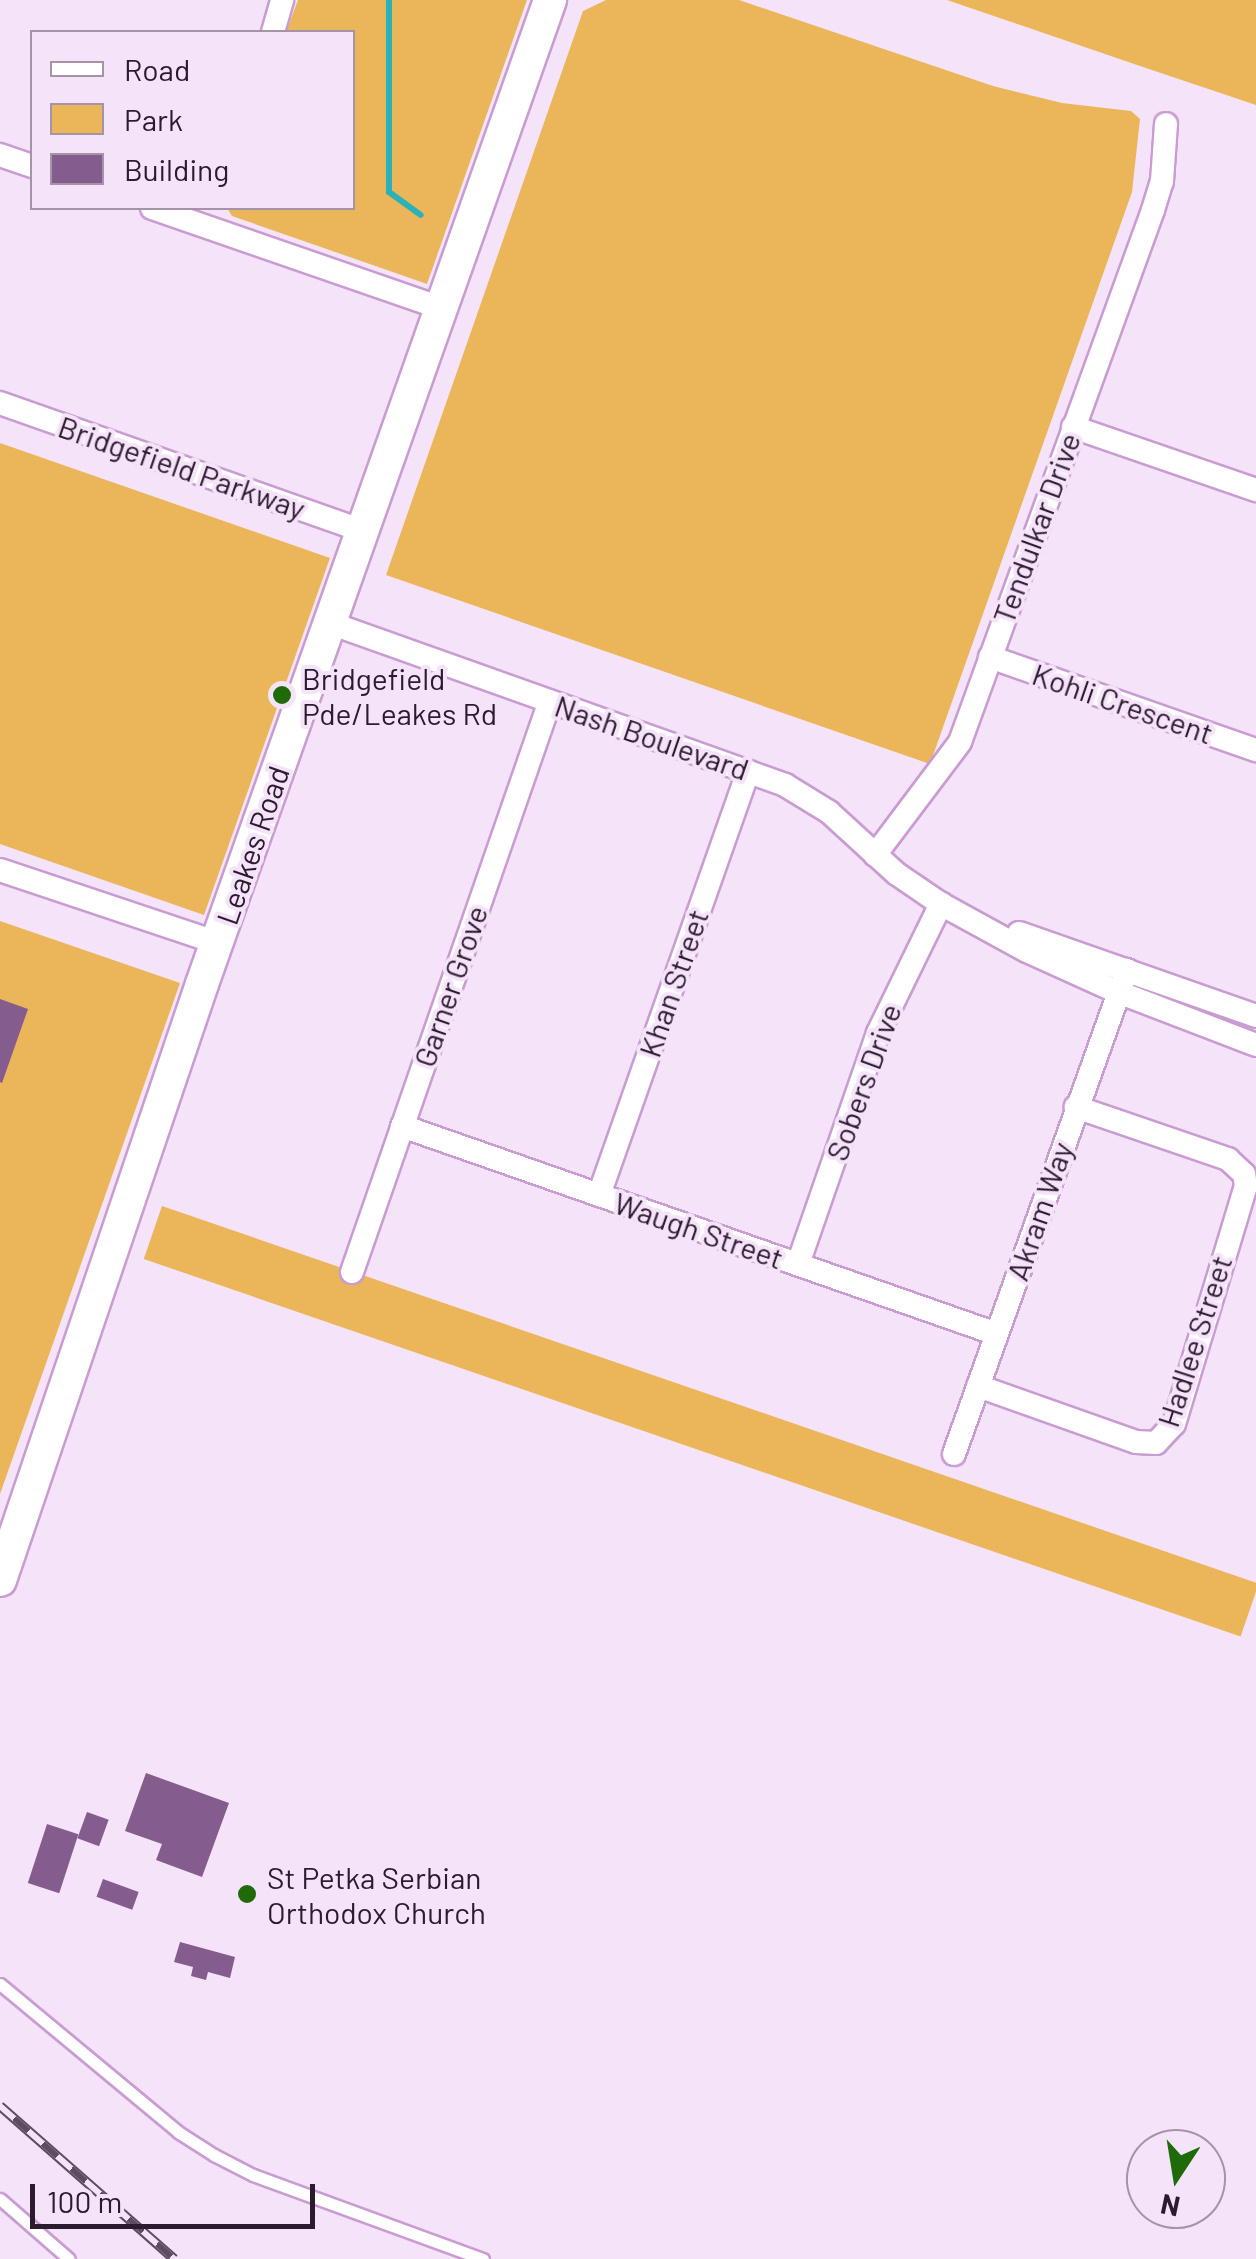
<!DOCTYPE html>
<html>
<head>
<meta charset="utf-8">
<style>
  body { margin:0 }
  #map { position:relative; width:1256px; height:2259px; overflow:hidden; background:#f5e3f9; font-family:Barlow,sans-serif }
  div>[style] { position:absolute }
  .green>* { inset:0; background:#eab659; transform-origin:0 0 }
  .stream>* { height:6px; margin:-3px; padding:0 3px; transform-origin:3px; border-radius:3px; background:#2bb1b8 }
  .building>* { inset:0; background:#855c8e; transform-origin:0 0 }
  .roads { filter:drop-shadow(2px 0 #c99cd2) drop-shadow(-2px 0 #c99cd2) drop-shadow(0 2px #c99cd2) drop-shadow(0 -2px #c99cd2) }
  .lane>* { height:11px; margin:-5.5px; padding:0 5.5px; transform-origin:5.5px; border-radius:5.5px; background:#fff }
  .street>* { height:22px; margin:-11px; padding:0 11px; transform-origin:11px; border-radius:11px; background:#fff }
  .secondary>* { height:32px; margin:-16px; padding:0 16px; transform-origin:16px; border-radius:16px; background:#fff }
  .rail>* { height:10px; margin-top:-5px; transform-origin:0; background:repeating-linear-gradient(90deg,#f5e3f9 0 19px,#5e4c61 0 38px); box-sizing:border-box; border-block:2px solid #5e4c61 }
  .dots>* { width:28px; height:28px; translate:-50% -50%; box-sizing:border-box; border:5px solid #f5e3f9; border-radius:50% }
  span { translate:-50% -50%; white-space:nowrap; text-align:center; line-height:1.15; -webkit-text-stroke:8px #f5e3f9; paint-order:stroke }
  .street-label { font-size:30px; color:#2c1a2f }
  .poi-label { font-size:30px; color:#2c1a2f }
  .left { translate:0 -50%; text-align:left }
  .legend { position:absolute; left:30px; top:30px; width:325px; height:180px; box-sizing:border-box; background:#f5e3f9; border:2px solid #a593a8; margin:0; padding:12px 18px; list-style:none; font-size:30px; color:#2c1a2f }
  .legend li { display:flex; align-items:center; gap:20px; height:50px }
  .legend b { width:50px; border:2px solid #a593a8 }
  .north { position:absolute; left:1126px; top:2129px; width:100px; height:100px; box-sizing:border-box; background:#f5e3f9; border:2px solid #a593a8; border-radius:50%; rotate:192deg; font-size:28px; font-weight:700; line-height:40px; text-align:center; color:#2c1a2f }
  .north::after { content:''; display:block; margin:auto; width:35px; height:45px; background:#206b09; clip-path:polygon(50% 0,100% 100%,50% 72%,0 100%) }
  .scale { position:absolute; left:30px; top:2184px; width:285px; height:45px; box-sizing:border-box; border:5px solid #2c1a2f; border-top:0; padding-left:12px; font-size:30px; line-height:35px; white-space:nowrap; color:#2c1a2f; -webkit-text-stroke:8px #f5e3f9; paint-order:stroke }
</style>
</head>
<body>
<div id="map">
  <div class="green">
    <div style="clip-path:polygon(298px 0,527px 0,427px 284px,232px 216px,227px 208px,352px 208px,352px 32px,286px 32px)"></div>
    <div style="clip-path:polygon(606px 0,739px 0,993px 86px,1062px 103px,1131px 111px,1140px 119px,1132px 192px,930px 764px,386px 575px,583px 11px)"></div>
    <div style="clip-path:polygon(947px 0,1256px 0,1256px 105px,1140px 66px)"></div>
    <div style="clip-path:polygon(0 443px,330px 558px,204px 915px,0 844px)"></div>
    <div style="clip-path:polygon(0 921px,180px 983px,0 1494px)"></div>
    <div style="left:162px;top:1206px;width:1160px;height:56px;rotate:19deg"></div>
  </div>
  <div class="stream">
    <div style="left:389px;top:0;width:192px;rotate:90deg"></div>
    <div style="left:389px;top:192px;width:39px;rotate:36deg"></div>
  </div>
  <div class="building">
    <div style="clip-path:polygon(0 999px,28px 1009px,2px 1083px,0 1082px)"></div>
    <div style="clip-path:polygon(146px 1773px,229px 1803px,202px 1877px,156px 1860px,162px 1844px,125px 1831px)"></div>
    <div style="left:87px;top:1812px;width:23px;height:28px;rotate:20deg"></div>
    <div style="left:47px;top:1824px;width:33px;height:62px;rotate:18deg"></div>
    <div style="left:103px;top:1879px;width:38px;height:19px;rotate:20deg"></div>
    <div style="clip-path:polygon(180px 1942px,235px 1957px,230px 1978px,208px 1972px,206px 1980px,191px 1976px,193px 1967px,174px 1962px)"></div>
  </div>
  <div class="roads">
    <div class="lane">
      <div style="left:0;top:1984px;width:231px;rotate:39.7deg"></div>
      <div style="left:178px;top:2132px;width:43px;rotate:32.6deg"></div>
      <div style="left:214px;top:2155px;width:44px;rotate:27.1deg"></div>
      <div style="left:253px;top:2175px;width:245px;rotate:20.1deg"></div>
      <div style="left:0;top:2199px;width:91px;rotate:41deg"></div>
    </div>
    <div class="street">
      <div style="left:273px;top:32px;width:33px;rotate:-74deg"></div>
      <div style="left:0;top:155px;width:34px;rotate:19deg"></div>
      <div style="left:152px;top:208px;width:306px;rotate:19.1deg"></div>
      <div style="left:0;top:403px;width:385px;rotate:19.4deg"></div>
      <div style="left:1073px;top:427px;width:194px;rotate:19deg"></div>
      <div style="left:333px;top:624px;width:480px;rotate:19.6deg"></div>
      <div style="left:785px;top:785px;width:52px;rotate:31.5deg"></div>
      <div style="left:829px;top:812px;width:92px;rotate:42.4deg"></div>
      <div style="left:897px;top:874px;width:53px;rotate:34.3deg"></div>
      <div style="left:941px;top:904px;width:98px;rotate:28.7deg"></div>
      <div style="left:1027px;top:951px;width:100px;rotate:24.3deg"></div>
      <div style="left:1118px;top:992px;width:148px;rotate:21deg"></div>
      <div style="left:990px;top:657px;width:282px;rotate:19.3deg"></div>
      <div style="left:875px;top:855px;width:141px;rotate:-53deg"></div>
      <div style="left:960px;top:742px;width:566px;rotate:-70.06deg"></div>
      <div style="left:1153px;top:210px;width:30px;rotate:-73deg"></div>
      <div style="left:1162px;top:181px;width:57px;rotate:-86deg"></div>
      <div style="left:0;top:870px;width:230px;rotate:18.5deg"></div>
      <div style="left:1019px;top:933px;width:251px;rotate:19.3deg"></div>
      <div style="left:402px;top:1126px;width:630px;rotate:19.27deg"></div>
      <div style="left:599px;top:1195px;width:449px;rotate:-70.6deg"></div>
      <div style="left:798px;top:1264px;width:244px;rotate:-70.9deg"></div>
      <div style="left:878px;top:1033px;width:144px;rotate:-64deg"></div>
      <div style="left:352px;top:1272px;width:604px;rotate:-70.88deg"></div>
      <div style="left:978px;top:1386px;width:168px;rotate:19.5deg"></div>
      <div style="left:1136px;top:1442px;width:20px;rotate:3deg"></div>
      <div style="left:1156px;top:1443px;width:26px;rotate:-47deg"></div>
      <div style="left:1174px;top:1424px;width:249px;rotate:-73.2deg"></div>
      <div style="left:1246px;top:1186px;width:12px;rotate:-99deg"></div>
      <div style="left:1244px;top:1174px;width:22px;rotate:-137deg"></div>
      <div style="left:1228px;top:1159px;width:161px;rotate:-161.1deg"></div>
      <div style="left:954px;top:1454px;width:514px;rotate:-70.33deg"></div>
    </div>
    <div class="secondary">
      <div style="left:0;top:1580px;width:629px;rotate:-71.28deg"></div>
      <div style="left:202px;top:984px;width:1044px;rotate:-70.52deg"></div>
    </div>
  </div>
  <div class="rail">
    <div style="left:0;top:2106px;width:232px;rotate:41.3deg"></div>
  </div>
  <div class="dots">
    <div style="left:282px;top:695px;background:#206b09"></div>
    <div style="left:247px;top:1894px;background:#206b09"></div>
  </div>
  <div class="street-label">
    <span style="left:182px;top:467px;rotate:19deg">Bridgefield Parkway</span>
    <span style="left:1036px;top:528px;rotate:-70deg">Tendulkar Drive</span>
    <span style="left:1123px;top:703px;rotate:19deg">Kohli Crescent</span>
    <span style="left:652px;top:737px;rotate:19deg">Nash Boulevard</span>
    <span style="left:252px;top:845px;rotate:-71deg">Leakes Road</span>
    <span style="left:673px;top:983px;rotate:-71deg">Khan Street</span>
    <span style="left:450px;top:986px;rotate:-71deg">Garner Grove</span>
    <span style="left:863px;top:1082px;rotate:-70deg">Sobers Drive</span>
    <span style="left:1039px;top:1211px;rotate:-71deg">Akram Way</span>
    <span style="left:699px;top:1230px;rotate:19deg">Waugh Street</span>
    <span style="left:1194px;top:1341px;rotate:-72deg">Hadlee Street</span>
  </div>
  <div class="poi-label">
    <span class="left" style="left:302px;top:695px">Bridgefield<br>Pde/Leakes Rd</span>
    <span class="left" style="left:267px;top:1894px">St Petka Serbian<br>Orthodox Church</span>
  </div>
  <ul class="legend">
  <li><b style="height:12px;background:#fff"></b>Road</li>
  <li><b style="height:28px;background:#eab659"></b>Park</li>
  <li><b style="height:28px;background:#855c8e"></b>Building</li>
  </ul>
  <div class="north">N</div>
  <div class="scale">100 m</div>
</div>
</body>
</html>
